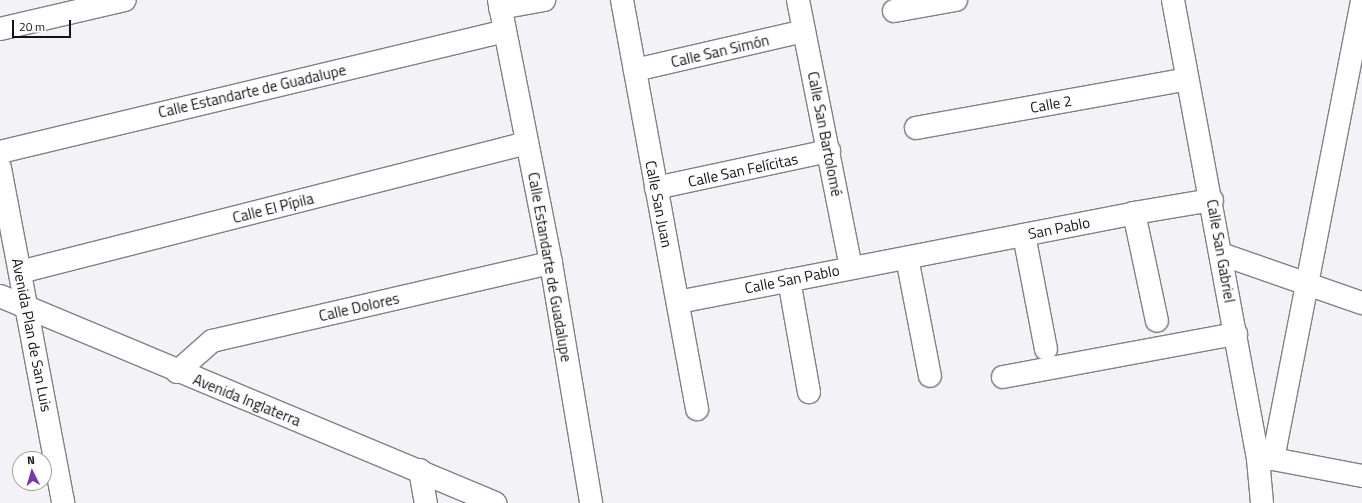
<!DOCTYPE html>
<html>
<head>
<meta charset="utf-8">
<style>
  body { margin:0 }
  #map { position:relative; width:1362px; height:503px; overflow:hidden; background:#f3f2f6; font-family:"Titillium Web",sans-serif }
  div>[style] { position:absolute }
  .roads { filter:drop-shadow(1px 0 #828085) drop-shadow(-1px 0 #828085) drop-shadow(0 1px #828085) drop-shadow(0 -1px #828085) }
  .minor>* { height:22px; margin:-11px; padding:0 11px; transform-origin:11px; border-radius:11px; background:#fff }
  span { translate:-50% -50%; white-space:nowrap; text-align:center; line-height:1.15; -webkit-text-stroke:3px #fff; paint-order:stroke }
  .street-label { font-size:15px; color:#131315 }
  .north { position:absolute; left:12px; top:451px; width:40px; height:40px; box-sizing:border-box; background:#fff; border:1px solid #a1a1a1; border-radius:50%; rotate:355deg; font-size:11px; font-weight:700; line-height:16px; text-align:center; color:#131315 }
  .north::after { content:''; display:block; margin:auto; width:14px; height:18px; background:#7638ad; clip-path:polygon(50% 0,100% 100%,50% 72%,0 100%) }
  .scale { position:absolute; left:12px; top:20px; width:59px; height:18px; box-sizing:border-box; border:2px solid #131315; border-top:0; padding-left:5px; font-size:12px; line-height:14px; white-space:nowrap; color:#131315; -webkit-text-stroke:3px #fff; paint-order:stroke }
</style>
</head>
<body>
<div id="map">
  <div class="roads">
    <div class="minor">
      <div style="left:499px;top:0;width:268px;rotate:78.8deg"></div>
      <div style="left:551px;top:263px;width:243px;rotate:80.5deg"></div>
      <div style="left:622px;top:0;width:416px;rotate:79.6deg"></div>
      <div style="left:798px;top:0;width:273px;rotate:78.8deg"></div>
      <div style="left:1173px;top:0;width:467px;rotate:79.5deg"></div>
      <div style="left:1258px;top:459px;width:44px;rotate:84.8deg"></div>
      <div style="left:500px;top:8px;width:45px;rotate:-10.3deg"></div>
      <div style="left:894px;top:11px;width:63px;rotate:-10.1deg"></div>
      <div style="left:0;top:29px;width:128px;rotate:-13.1deg"></div>
      <div style="left:635px;top:70px;width:173px;rotate:-13deg"></div>
      <div style="left:916px;top:128px;width:275px;rotate:-10.2deg"></div>
      <div style="left:0;top:152px;width:519px;rotate:-13.47deg"></div>
      <div style="left:0;top:168px;width:341px;rotate:79.3deg"></div>
      <div style="left:656px;top:188px;width:177px;rotate:-12.1deg"></div>
      <div style="left:1134px;top:213px;width:110px;rotate:78deg"></div>
      <div style="left:1024px;top:235px;width:116px;rotate:79.1deg"></div>
      <div style="left:1221px;top:254px;width:149px;rotate:19.2deg"></div>
      <div style="left:907px;top:258px;width:120px;rotate:79deg"></div>
      <div style="left:20px;top:272px;width:523px;rotate:-14.28deg"></div>
      <div style="left:789px;top:280px;width:114px;rotate:79.9deg"></div>
      <div style="left:0;top:296px;width:537px;rotate:22.69deg"></div>
      <div style="left:678px;top:302px;width:465px;rotate:-11deg"></div>
      <div style="left:1134px;top:213px;width:79px;rotate:-9.5deg"></div>
      <div style="left:177px;top:372px;width:47px;rotate:-41.5deg"></div>
      <div style="left:212px;top:341px;width:348px;rotate:-13deg"></div>
      <div style="left:1003px;top:377px;width:237px;rotate:-10.5deg"></div>
      <div style="left:1259px;top:459px;width:14px"></div>
      <div style="left:1273px;top:459px;width:91px;rotate:10.8deg"></div>
      <div style="left:1273px;top:459px;width:467px;rotate:-79deg"></div>
      <div style="left:420px;top:470px;width:34px;rotate:80deg"></div>
    </div>
  </div>
  <div class="street-label">
    <span style="left:720px;top:51px;rotate:-13deg">Calle San Simón</span>
    <span style="left:252px;top:91px;rotate:-13deg">Calle Estandarte de Guadalupe</span>
    <span style="left:1051px;top:104px;rotate:-10deg">Calle 2</span>
    <span style="left:825px;top:134px;rotate:79deg">Calle San Bartolomé</span>
    <span style="left:743px;top:170px;rotate:-12deg">Calle San Felícitas</span>
    <span style="left:659px;top:204px;rotate:79deg">Calle San Juan</span>
    <span style="left:273px;top:208px;rotate:-14deg">Calle El Pípila</span>
    <span style="left:1059px;top:228px;rotate:-11deg">San Pablo</span>
    <span style="left:1221px;top:251px;rotate:80deg">Calle San Gabriel</span>
    <span style="left:550px;top:267px;rotate:80deg">Calle Estandarte de Guadalupe</span>
    <span style="left:792px;top:279px;rotate:-11deg">Calle San Pablo</span>
    <span style="left:359px;top:307px;rotate:-13deg">Calle Dolores</span>
    <span style="left:32px;top:335px;rotate:79deg">Avenida Plan de San Luis</span>
    <span style="left:247px;top:400px;rotate:22deg">Avenida Inglaterra</span>
  </div>
  <div class="north">N</div>
  <div class="scale">20 m</div>
</div>
</body>
</html>
